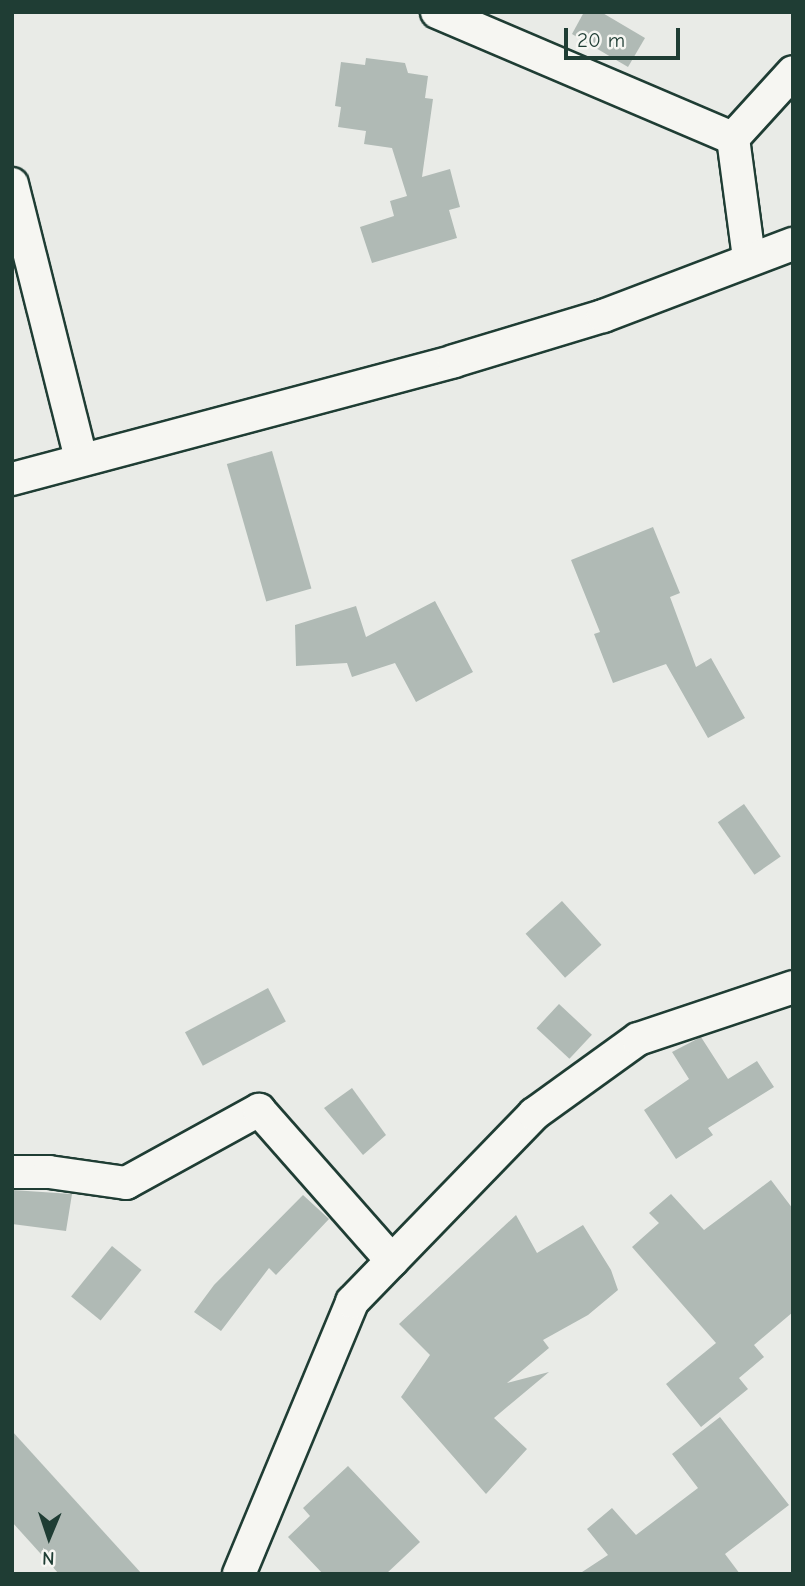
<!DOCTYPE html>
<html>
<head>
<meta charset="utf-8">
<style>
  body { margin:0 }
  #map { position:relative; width:805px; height:1586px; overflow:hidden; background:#e9ebe7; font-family:"Comic Neue",sans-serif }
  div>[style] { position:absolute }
  .building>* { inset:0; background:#b0bab5; transform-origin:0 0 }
  .roads { filter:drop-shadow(2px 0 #1f3d34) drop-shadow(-2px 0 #1f3d34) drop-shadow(0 2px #1f3d34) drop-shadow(0 -2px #1f3d34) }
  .minor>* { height:32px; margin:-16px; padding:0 16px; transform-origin:16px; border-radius:16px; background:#f6f6f2 }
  span { translate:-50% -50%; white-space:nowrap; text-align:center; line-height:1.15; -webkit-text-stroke:7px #f6f6f2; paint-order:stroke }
  .frame { position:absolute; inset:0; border:14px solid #1f3d34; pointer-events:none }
  .north { position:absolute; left:14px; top:1502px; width:70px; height:70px; -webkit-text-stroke:5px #f6f6f2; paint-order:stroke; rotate:182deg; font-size:19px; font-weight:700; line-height:28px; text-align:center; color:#1f3d34 }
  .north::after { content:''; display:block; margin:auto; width:24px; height:32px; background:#1f3d34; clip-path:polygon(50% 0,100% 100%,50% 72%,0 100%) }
  .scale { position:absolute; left:564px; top:28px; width:116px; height:32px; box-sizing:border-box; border:4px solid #1f3d34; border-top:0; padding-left:9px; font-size:21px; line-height:24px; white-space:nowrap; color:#1f3d34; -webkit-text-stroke:5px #f6f6f2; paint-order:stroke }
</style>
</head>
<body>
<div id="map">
  <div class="building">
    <div style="clip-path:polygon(584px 12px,601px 12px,645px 38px,628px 67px,572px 34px)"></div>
    <div style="clip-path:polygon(366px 58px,405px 63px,408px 73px,428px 76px,425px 98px,433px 99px,422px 177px,450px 169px,460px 207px,449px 210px,457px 238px,372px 263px,360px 227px,394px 216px,390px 201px,407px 196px,392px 148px,364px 144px,366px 131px,338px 127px,341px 107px,335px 106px,341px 62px,365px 65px)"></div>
    <div style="left:272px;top:451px;width:143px;height:47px;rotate:74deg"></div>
    <div style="clip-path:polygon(653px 527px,680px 593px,670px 597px,696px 667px,711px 658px,745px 718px,708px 738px,666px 664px,613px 683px,594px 634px,600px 632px,571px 560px)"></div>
    <div style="clip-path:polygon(435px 601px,473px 672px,416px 702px,395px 663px,352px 677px,347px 663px,296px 666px,295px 625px,356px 606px,366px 637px)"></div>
    <div style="left:744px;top:804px;width:64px;height:32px;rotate:55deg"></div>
    <div style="left:562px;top:901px;width:59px;height:49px;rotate:48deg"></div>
    <div style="left:268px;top:988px;width:38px;height:94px;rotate:62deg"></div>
    <div style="left:559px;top:1004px;width:45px;height:33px;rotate:43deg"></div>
    <div style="clip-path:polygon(701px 1037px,728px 1079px,757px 1061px,774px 1087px,708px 1128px,713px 1135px,676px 1159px,644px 1110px,689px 1079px,672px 1052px)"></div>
    <div style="clip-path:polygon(352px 1088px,386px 1135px,363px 1155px,324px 1108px)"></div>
    <div style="clip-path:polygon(771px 1180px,793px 1209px,793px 1312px,754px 1345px,764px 1357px,739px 1378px,748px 1389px,701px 1427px,666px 1384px,716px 1343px,632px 1247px,659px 1223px,649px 1213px,671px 1194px,704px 1230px)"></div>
    <div style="clip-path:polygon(12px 1190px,72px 1194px,66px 1231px,12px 1224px)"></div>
    <div style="clip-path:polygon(303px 1195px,329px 1219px,276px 1275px,269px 1268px,221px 1331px,194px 1312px,214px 1285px)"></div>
    <div style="clip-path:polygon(516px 1215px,537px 1253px,583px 1225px,611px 1270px,618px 1290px,588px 1315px,543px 1340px,549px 1348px,507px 1383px,549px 1372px,494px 1418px,527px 1449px,486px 1494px,401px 1397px,430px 1355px,399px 1324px)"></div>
    <div style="left:112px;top:1246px;width:38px;height:65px;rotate:39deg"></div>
    <div style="clip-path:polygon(720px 1417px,789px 1505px,725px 1554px,740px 1574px,579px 1574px,608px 1555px,587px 1529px,612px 1508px,636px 1535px,698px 1488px,672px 1454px)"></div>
    <div style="clip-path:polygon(12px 1431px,142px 1574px,59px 1574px,12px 1522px)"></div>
    <div style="clip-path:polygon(348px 1466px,420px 1542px,386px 1574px,323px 1574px,288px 1537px,310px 1516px,303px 1508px)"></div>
  </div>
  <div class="roads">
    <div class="minor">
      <div style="left:437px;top:12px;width:322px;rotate:23.1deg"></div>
      <div style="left:733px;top:138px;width:121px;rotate:82.4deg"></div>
      <div style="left:733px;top:138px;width:89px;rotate:-47.7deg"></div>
      <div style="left:12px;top:184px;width:284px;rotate:75.9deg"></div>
      <div style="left:12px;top:479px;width:457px;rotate:-14.9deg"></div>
      <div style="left:454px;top:361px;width:156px;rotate:-16.8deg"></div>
      <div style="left:603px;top:316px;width:203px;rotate:-20.8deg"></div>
      <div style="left:12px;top:1172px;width:37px"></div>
      <div style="left:49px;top:1172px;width:78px;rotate:8.1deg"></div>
      <div style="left:126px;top:1183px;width:152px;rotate:-28.8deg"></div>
      <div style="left:259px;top:1110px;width:201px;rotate:48.6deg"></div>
      <div style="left:239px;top:1574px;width:295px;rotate:-67.4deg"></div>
      <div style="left:352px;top:1302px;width:262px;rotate:-45.9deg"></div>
      <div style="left:534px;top:1114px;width:128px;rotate:-35.8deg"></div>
      <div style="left:638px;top:1039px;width:163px;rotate:-18.5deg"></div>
    </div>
  </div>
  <div class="frame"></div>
  <div class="north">N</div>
  <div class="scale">20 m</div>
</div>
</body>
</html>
